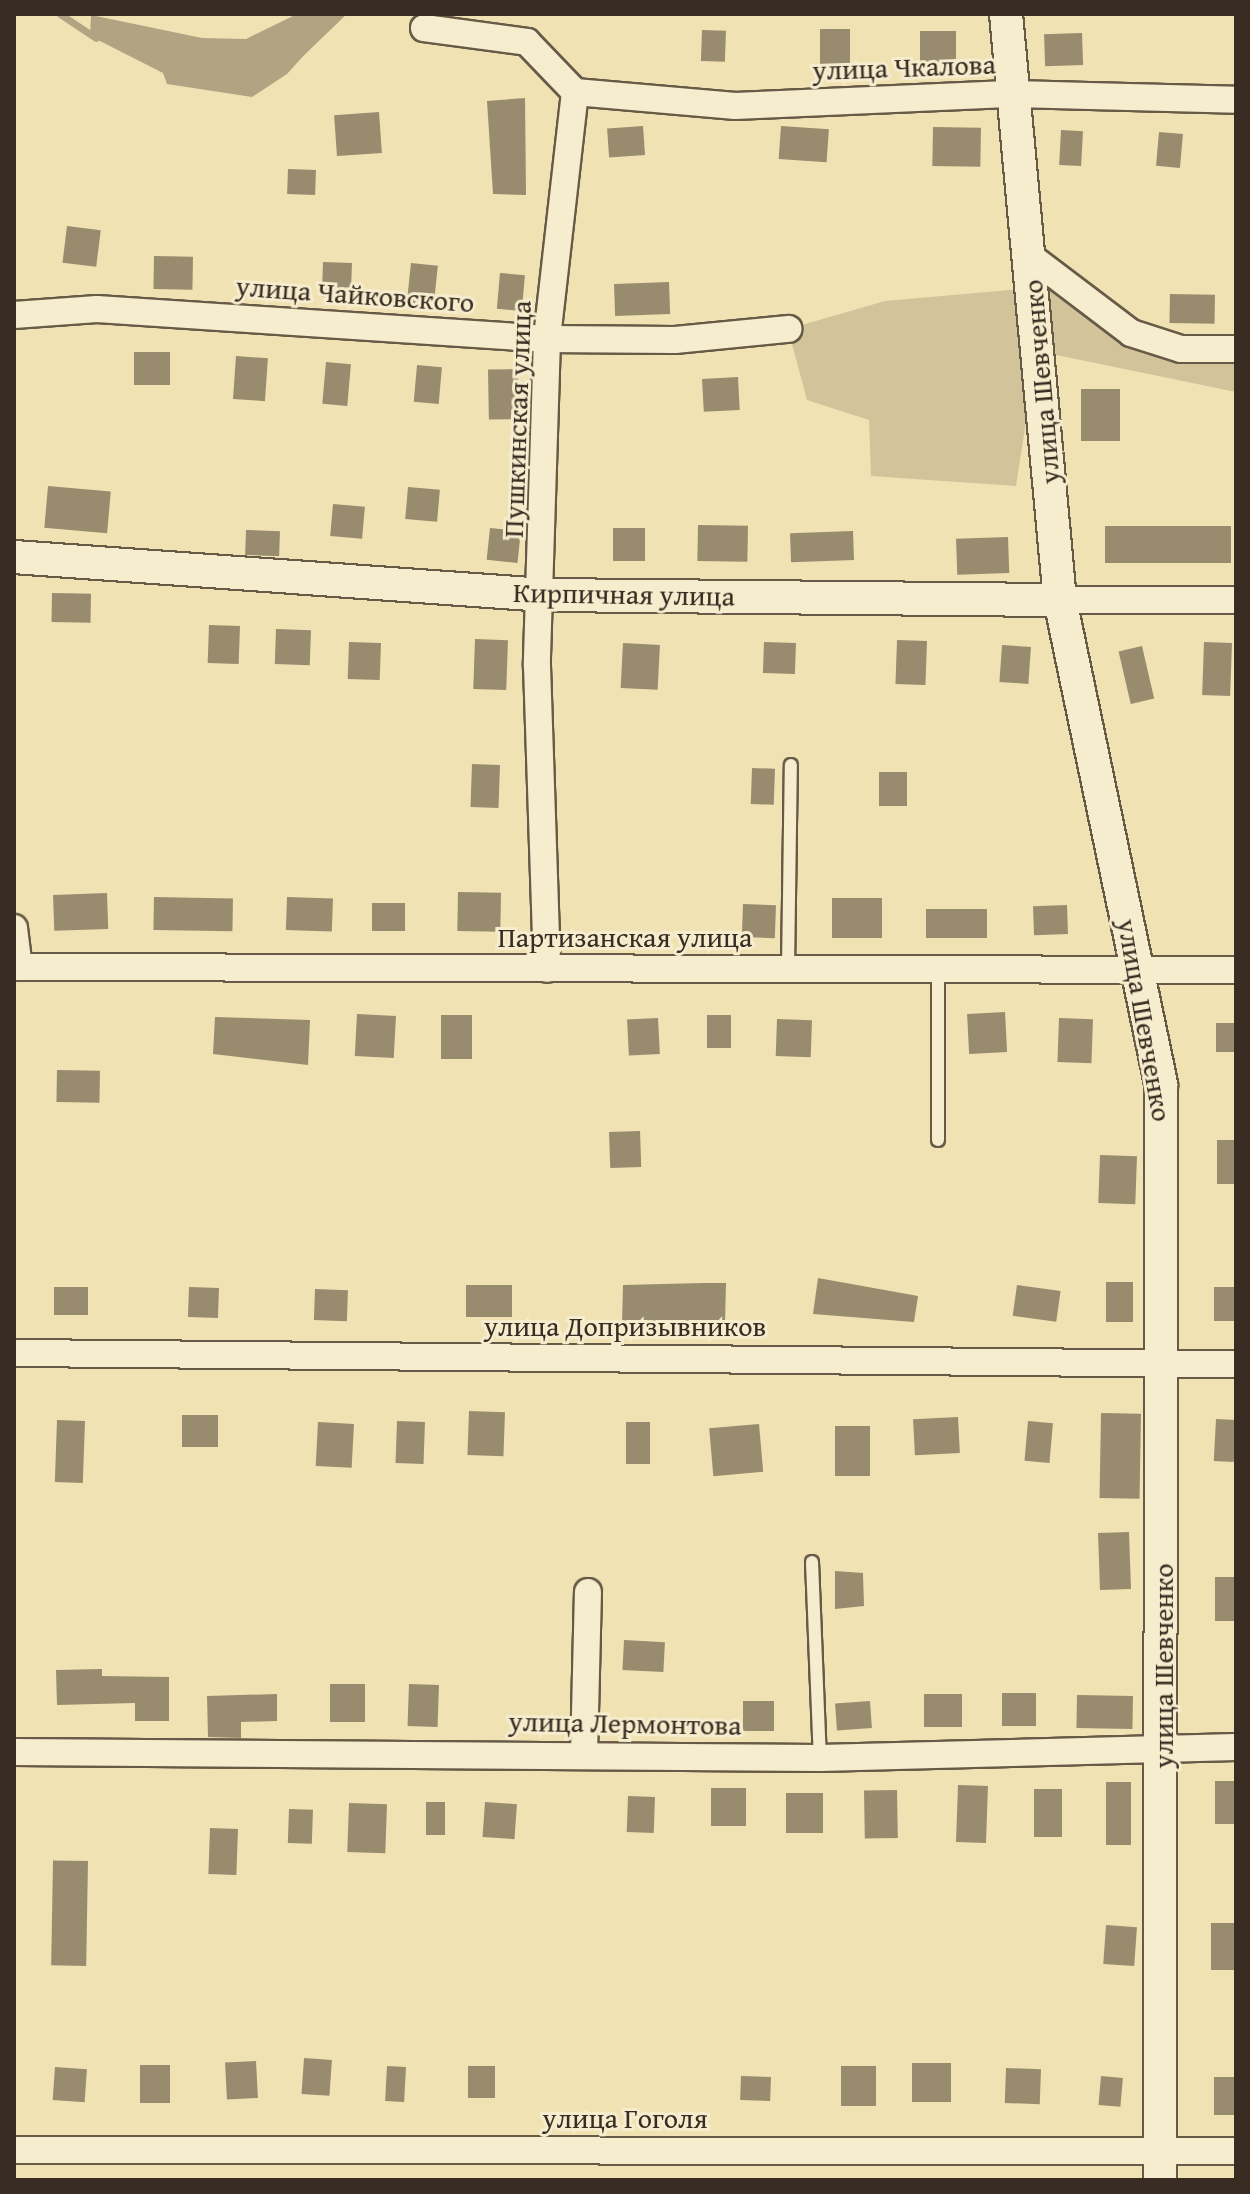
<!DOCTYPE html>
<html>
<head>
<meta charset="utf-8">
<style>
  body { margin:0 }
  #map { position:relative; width:1250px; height:2194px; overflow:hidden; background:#f1e2b4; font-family:"Gentium Book Plus",serif }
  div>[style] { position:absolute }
  .green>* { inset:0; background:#d2c39b }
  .water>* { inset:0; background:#b2a482 }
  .stream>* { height:7px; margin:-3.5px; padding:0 3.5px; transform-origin:3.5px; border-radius:3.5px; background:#b2a482 }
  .building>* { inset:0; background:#998b6e; transform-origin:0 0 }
  .roads { filter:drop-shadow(2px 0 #675a46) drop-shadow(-2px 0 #675a46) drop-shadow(0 2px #675a46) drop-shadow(0 -2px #675a46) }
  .service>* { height:12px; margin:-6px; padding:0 6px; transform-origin:6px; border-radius:6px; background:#f6ecce }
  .minor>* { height:26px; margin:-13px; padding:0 13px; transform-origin:13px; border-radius:13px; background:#f6ecce }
  .tertiary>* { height:32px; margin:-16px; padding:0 16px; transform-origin:16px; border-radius:16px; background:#f6ecce }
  span { translate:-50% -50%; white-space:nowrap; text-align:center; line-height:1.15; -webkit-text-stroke:6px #f6ecce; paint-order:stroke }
  .street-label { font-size:28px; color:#392c22 }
  .frame { position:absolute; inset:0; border:16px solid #392c22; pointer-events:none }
</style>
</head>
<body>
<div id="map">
  <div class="green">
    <div style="clip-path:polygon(1031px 257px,1131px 333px,1236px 349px,1236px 392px,1037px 351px,1016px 486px,871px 476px,869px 420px,807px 400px,788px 329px,885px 301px,1033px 288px)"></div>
  </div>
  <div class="water">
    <div style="clip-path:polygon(297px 14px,341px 14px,287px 74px,252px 97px,167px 84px,163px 73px,90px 36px,91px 15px,202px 38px,246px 39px)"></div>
  </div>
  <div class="stream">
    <div style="left:60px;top:14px;width:43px;rotate:33.7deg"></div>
    <div style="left:294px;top:59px;width:65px;rotate:-43.8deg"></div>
  </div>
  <div class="building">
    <div style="left:820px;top:29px;width:30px;height:37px"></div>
    <div style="left:702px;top:30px;width:24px;height:31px;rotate:2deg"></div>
    <div style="left:920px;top:31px;width:36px;height:31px"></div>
    <div style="left:1082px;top:33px;width:32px;height:38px;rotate:88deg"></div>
    <div style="clip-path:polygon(525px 98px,526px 195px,493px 194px,487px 101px)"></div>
    <div style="left:379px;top:112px;width:41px;height:45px;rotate:86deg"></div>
    <div style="left:643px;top:126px;width:29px;height:36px;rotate:86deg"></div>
    <div style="left:781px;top:126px;width:48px;height:33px;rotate:4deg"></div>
    <div style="left:933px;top:127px;width:48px;height:39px;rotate:1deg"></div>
    <div style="left:1061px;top:130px;width:22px;height:35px;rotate:3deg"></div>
    <div style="left:1159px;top:132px;width:24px;height:34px;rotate:5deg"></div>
    <div style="left:288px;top:169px;width:28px;height:25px;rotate:2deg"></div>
    <div style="left:67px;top:226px;width:34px;height:37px;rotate:7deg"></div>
    <div style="left:154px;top:256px;width:39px;height:33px;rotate:1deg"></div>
    <div style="left:323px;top:262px;width:29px;height:35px;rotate:2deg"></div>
    <div style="left:411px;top:263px;width:27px;height:40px;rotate:6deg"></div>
    <div style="left:500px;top:273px;width:25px;height:36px;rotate:5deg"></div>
    <div style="left:669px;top:282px;width:32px;height:55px;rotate:88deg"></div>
    <div style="left:1170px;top:294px;width:45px;height:29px;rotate:1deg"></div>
    <div style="left:134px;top:352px;width:36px;height:33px"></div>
    <div style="left:236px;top:356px;width:32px;height:43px;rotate:4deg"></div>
    <div style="left:326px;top:362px;width:25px;height:42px;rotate:5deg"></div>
    <div style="left:417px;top:365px;width:25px;height:37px;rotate:5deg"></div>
    <div style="left:518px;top:369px;width:50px;height:30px;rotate:89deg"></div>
    <div style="left:738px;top:377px;width:33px;height:36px;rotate:87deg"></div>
    <div style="left:1081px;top:389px;width:39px;height:52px"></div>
    <div style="left:48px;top:486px;width:63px;height:42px;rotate:5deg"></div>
    <div style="left:408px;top:487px;width:32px;height:32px;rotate:5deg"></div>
    <div style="left:333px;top:504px;width:32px;height:32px;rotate:5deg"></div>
    <div style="left:698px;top:525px;width:50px;height:36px;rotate:1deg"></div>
    <div style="left:1105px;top:526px;width:126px;height:37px"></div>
    <div style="left:490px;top:528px;width:31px;height:32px;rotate:6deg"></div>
    <div style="left:613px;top:528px;width:32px;height:33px"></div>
    <div style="left:246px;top:530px;width:34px;height:25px;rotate:2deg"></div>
    <div style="left:853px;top:531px;width:29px;height:63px;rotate:88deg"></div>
    <div style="left:1008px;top:537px;width:36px;height:52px;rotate:88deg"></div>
    <div style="left:52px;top:593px;width:39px;height:29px;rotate:1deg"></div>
    <div style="left:209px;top:625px;width:31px;height:38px;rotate:2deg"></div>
    <div style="left:276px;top:629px;width:35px;height:35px;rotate:2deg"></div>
    <div style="left:475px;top:639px;width:33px;height:50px;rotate:2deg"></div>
    <div style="left:897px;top:640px;width:30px;height:44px;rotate:2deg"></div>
    <div style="left:349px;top:642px;width:32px;height:37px;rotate:2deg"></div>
    <div style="left:764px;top:642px;width:32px;height:31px;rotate:2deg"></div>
    <div style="left:1204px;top:642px;width:28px;height:53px;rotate:2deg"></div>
    <div style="left:623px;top:643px;width:37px;height:45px;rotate:3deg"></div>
    <div style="left:1002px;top:645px;width:29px;height:37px;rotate:4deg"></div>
    <div style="left:1142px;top:646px;width:54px;height:24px;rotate:77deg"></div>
    <div style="left:472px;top:764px;width:28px;height:43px;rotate:2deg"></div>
    <div style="left:752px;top:768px;width:23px;height:36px;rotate:2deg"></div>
    <div style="left:879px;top:772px;width:28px;height:34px"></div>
    <div style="left:458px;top:892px;width:43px;height:39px;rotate:1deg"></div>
    <div style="left:107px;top:893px;width:36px;height:54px;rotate:88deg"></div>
    <div style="left:154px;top:897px;width:79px;height:33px;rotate:1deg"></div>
    <div style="left:287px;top:897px;width:46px;height:33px;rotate:2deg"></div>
    <div style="left:832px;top:898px;width:50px;height:40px"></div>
    <div style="left:405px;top:903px;width:28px;height:33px;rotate:90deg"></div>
    <div style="left:743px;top:904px;width:33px;height:33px;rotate:2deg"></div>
    <div style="left:1067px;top:905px;width:29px;height:34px;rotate:88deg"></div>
    <div style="left:926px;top:909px;width:61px;height:29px"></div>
    <div style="left:1005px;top:1012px;width:40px;height:38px;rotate:87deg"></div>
    <div style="left:357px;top:1014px;width:39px;height:42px;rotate:3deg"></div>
    <div style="left:441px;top:1015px;width:31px;height:44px"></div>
    <div style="left:707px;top:1015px;width:24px;height:33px"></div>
    <div style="clip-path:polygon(215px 1017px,310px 1020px,308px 1065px,213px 1054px)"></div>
    <div style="left:658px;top:1018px;width:36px;height:31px;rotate:87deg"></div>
    <div style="left:1059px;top:1018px;width:34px;height:44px;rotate:2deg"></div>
    <div style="left:777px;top:1019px;width:35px;height:37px;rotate:2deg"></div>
    <div style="left:1216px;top:1023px;width:20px;height:29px"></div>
    <div style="left:57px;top:1070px;width:43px;height:32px;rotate:1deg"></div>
    <div style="left:640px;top:1131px;width:36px;height:31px;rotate:88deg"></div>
    <div style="left:1217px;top:1140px;width:19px;height:44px"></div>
    <div style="left:1100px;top:1155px;width:37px;height:48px;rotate:2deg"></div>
    <div style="clip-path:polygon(818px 1278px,918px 1296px,914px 1322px,813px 1314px)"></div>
    <div style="left:1106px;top:1282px;width:27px;height:40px"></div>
    <div style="clip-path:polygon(703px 1283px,726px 1283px,725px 1323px,622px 1323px,623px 1285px)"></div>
    <div style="left:512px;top:1285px;width:32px;height:46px;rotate:90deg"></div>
    <div style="left:1017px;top:1285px;width:44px;height:31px;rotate:8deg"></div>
    <div style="left:54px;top:1287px;width:34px;height:28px"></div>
    <div style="left:189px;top:1287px;width:30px;height:30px;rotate:2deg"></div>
    <div style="left:1214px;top:1287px;width:22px;height:34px"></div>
    <div style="left:315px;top:1289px;width:33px;height:31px;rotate:2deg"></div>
    <div style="left:469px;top:1411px;width:36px;height:44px;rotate:2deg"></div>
    <div style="left:1101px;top:1413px;width:40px;height:85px;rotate:1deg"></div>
    <div style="left:218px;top:1415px;width:32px;height:36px;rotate:90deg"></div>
    <div style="left:958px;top:1417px;width:36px;height:45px;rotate:87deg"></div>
    <div style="left:1216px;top:1419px;width:20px;height:42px;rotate:3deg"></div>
    <div style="left:57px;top:1420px;width:28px;height:62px;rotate:2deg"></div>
    <div style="left:397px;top:1421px;width:28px;height:42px;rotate:2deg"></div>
    <div style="left:1028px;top:1421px;width:25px;height:40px;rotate:5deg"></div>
    <div style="left:318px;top:1422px;width:36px;height:44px;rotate:3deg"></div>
    <div style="left:626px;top:1422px;width:24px;height:42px"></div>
    <div style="left:759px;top:1424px;width:48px;height:50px;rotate:85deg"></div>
    <div style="left:835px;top:1426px;width:35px;height:50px"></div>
    <div style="left:1129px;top:1532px;width:57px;height:31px;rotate:88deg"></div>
    <div style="clip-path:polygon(835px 1571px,863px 1573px,864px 1606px,835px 1609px)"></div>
    <div style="left:1236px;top:1577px;width:44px;height:21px;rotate:90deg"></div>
    <div style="left:624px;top:1640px;width:41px;height:30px;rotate:3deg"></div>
    <div style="clip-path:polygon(102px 1669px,102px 1676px,169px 1677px,169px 1721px,135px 1721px,135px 1703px,57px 1705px,56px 1670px)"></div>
    <div style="left:330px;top:1684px;width:35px;height:38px"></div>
    <div style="left:409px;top:1684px;width:30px;height:42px;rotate:2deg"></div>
    <div style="left:1002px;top:1693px;width:34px;height:33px"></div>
    <div style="clip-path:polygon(277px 1694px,277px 1721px,241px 1722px,241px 1738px,208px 1737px,207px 1696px)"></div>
    <div style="left:924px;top:1694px;width:38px;height:33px"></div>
    <div style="left:1077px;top:1695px;width:56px;height:33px;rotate:1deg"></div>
    <div style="left:743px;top:1701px;width:31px;height:30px"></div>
    <div style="left:870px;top:1701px;width:27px;height:35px;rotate:86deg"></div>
    <div style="left:1215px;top:1781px;width:21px;height:43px"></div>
    <div style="left:1106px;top:1782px;width:25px;height:63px"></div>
    <div style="left:958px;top:1785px;width:30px;height:57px;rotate:2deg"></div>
    <div style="left:711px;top:1788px;width:35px;height:38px"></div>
    <div style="left:1034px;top:1789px;width:28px;height:48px"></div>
    <div style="left:897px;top:1790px;width:48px;height:33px;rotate:89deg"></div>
    <div style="left:786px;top:1793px;width:37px;height:40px"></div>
    <div style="left:628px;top:1796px;width:27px;height:36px;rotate:2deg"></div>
    <div style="left:426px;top:1802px;width:19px;height:33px"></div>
    <div style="left:485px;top:1802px;width:32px;height:35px;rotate:4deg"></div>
    <div style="left:349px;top:1803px;width:38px;height:49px;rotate:2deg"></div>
    <div style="left:289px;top:1809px;width:24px;height:34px;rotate:2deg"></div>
    <div style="left:210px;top:1828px;width:28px;height:46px;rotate:2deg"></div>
    <div style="left:88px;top:1861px;width:105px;height:35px;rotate:91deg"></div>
    <div style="left:1211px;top:1923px;width:25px;height:47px"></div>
    <div style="left:1106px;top:1925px;width:31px;height:39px;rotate:4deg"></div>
    <div style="left:304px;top:2058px;width:28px;height:36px;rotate:4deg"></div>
    <div style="left:256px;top:2061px;width:37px;height:31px;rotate:87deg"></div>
    <div style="left:912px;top:2063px;width:39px;height:39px"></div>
    <div style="left:140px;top:2065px;width:30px;height:38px"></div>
    <div style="left:387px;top:2066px;width:19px;height:35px;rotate:3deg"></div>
    <div style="left:468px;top:2066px;width:27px;height:32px"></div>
    <div style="left:841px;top:2066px;width:35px;height:40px"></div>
    <div style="left:55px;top:2067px;width:32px;height:33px;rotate:4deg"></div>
    <div style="left:1006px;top:2068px;width:35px;height:35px;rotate:2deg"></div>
    <div style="left:741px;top:2076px;width:30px;height:24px;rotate:2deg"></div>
    <div style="left:1101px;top:2076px;width:22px;height:29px;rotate:5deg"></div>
    <div style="left:1214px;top:2077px;width:22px;height:38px"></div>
  </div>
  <div class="roads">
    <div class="service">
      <div style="left:788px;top:969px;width:204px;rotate:-89.2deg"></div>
      <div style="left:938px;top:969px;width:171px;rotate:90deg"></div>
      <div style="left:812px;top:1562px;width:196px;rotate:87.7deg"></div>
    </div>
    <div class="minor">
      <div style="left:424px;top:28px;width:104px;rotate:7.7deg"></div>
      <div style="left:527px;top:42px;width:69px;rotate:46.2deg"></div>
      <div style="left:575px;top:92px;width:249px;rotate:96.5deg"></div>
      <div style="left:547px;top:339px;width:327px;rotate:91.8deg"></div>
      <div style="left:537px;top:666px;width:303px;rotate:88.1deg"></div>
      <div style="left:575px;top:92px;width:161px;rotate:5deg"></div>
      <div style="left:735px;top:106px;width:279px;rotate:-2.5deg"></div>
      <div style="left:1014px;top:94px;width:222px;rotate:1.5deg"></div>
      <div style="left:1031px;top:257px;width:126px;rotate:37.2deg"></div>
      <div style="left:1131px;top:333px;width:52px;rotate:17.7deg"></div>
      <div style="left:1181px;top:349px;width:55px"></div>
      <div style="left:14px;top:315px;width:83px;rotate:-4.1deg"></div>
      <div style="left:97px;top:309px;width:451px;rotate:3.8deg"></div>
      <div style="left:547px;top:339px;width:128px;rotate:0.4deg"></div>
      <div style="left:675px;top:340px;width:114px;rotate:-5.6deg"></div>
      <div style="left:1060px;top:600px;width:176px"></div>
      <div style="left:14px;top:928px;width:39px;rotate:83deg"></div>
      <div style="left:14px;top:967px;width:1222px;rotate:0.14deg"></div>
      <div style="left:14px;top:1353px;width:1222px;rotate:0.52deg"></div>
      <div style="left:14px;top:1752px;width:806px;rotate:0.43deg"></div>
      <div style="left:820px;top:1758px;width:416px;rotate:-1.5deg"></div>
      <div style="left:584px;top:1754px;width:162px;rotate:-88.6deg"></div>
      <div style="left:14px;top:2150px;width:1222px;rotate:0.05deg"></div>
    </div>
    <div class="tertiary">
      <div style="left:1006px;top:14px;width:588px;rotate:84.74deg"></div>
      <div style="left:1060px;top:600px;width:495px;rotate:78.2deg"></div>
      <div style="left:1161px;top:1085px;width:1095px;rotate:90.05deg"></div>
      <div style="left:14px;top:557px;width:531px;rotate:4.1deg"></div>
      <div style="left:544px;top:595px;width:516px;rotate:0.56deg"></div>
    </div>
  </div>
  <div class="street-label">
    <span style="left:904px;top:67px;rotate:-2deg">улица Чкалова</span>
    <span style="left:355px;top:294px;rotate:4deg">улица Чайковского</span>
    <span style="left:1041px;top:382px;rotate:-95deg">улица Шевченко</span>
    <span style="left:517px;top:419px;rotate:-88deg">Пушкинская улица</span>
    <span style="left:624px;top:594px;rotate:1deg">Кирпичная улица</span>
    <span style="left:625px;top:937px">Партизанская улица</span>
    <span style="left:1145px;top:1020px;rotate:80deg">улица Шевченко</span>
    <span style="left:625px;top:1326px">улица Допризывников</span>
    <span style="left:1163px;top:1666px;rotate:-90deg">улица Шевченко</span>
    <span style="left:625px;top:1723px;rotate:1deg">улица Лермонтова</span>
    <span style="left:625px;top:2118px">улица Гоголя</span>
  </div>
  <div class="frame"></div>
</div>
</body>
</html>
